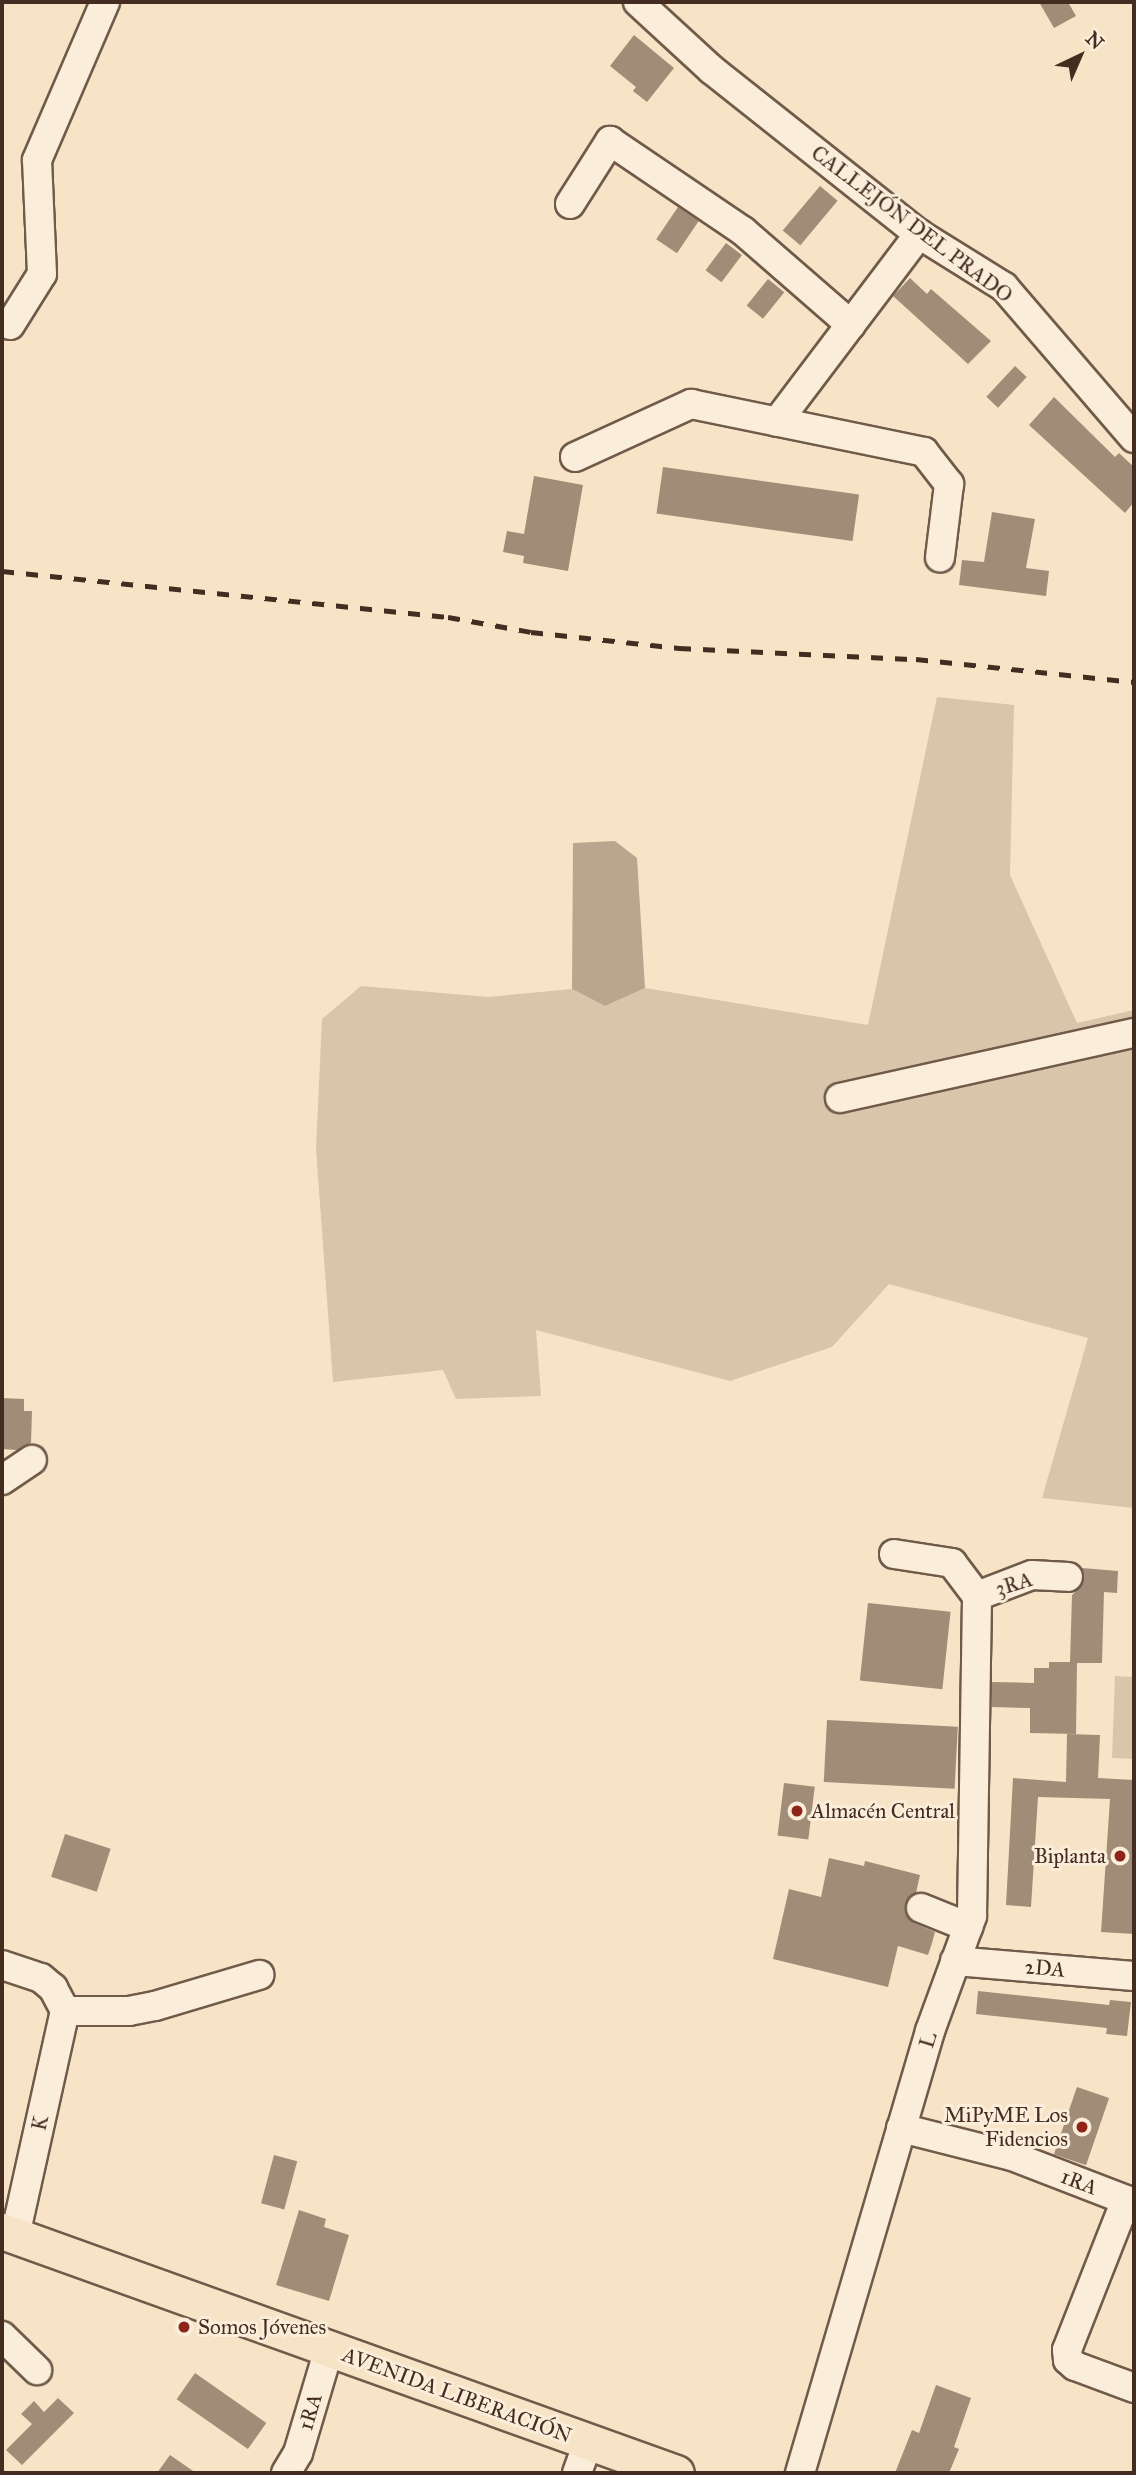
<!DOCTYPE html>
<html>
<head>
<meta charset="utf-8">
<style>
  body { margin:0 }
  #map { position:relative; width:1136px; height:2475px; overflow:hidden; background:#f7e4c6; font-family:"IM FELL Great Primer",serif }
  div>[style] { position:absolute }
  .green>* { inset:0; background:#d9c5aa }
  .water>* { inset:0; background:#baa58e }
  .building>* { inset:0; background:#a18c77; transform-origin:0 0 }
  .roads { filter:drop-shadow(2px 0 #715a4a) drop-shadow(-2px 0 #715a4a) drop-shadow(0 2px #715a4a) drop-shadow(0 -2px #715a4a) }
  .minor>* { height:28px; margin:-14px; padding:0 14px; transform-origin:14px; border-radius:14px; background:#faedda }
  .major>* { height:35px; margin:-17.5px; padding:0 17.5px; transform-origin:17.5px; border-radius:17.5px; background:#f7e4c6 }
  .rail>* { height:5px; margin-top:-2.5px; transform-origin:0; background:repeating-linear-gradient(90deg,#442c21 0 12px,transparent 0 24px) }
  .dots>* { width:19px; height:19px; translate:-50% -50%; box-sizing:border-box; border:4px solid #faedda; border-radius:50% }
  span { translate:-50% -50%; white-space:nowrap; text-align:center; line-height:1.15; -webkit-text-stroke:6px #faedda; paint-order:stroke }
  .street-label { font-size:21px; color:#442c21 }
  .poi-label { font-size:21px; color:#442c21 }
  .left { translate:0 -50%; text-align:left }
  .right { translate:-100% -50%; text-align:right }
  .frame { position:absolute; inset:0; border:4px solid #442c21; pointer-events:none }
  .north { position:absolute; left:1045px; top:21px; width:70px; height:70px; -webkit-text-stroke:5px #faedda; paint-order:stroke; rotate:44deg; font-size:19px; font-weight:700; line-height:28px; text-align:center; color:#442c21 }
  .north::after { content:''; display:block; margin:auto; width:24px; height:32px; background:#442c21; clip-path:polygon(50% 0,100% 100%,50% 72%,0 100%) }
</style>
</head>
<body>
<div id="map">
  <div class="green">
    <div style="clip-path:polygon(937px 697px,1014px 705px,1010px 875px,1077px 1023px,1134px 1010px,1134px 1508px,1042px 1498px,1088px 1338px,889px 1284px,832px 1347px,730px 1381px,536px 1330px,541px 1396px,456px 1399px,443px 1370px,333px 1382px,316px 1149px,322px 1019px,361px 986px,488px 997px,572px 989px,605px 1006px,645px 988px,868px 1025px)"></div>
    <div style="clip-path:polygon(1115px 1676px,1134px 1677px,1134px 1759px,1112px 1758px)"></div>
  </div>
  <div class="water">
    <div style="clip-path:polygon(615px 841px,637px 858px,645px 988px,605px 1006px,572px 989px,573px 843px)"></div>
  </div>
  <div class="building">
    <div style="clip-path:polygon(1039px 2px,1068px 2px,1076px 16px,1054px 28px)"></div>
    <div style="clip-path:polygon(634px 35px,674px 68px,647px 102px,633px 91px,636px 87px,610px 66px)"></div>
    <div style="left:820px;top:186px;width:23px;height:58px;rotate:40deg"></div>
    <div style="left:678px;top:207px;width:25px;height:39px;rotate:34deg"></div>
    <div style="left:726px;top:243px;width:20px;height:34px;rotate:37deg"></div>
    <div style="clip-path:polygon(910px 278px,927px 294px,931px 289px,991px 341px,968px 364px,893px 296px)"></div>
    <div style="left:768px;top:279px;width:21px;height:34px;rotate:39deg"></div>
    <div style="left:1015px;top:366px;width:16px;height:42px;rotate:43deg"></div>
    <div style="clip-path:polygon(1054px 397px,1115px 457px,1119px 453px,1134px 467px,1134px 502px,1125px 513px,1029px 425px)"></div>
    <div style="left:663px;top:467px;width:198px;height:47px;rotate:8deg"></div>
    <div style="clip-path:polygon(534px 476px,583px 485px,568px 571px,523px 563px,524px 556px,503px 552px,507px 531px,524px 534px)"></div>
    <div style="clip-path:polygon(992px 512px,1035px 519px,1026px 568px,1049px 571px,1046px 596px,959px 585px,962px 560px,984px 562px)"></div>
    <div style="clip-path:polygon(2px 1398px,24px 1399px,24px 1411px,32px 1411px,31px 1443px,17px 1450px,2px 1449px)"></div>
    <div style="clip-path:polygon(1082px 1568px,1118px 1571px,1117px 1593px,1104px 1592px,1102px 1663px,1077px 1663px,1076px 1734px,1030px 1733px,1030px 1708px,992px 1707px,992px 1682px,1034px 1683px,1034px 1668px,1049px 1668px,1049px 1662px,1070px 1662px,1072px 1595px,1082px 1585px)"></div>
    <div style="left:868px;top:1603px;width:83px;height:78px;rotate:6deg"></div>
    <div style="left:827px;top:1720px;width:131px;height:62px;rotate:3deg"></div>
    <div style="clip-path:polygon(1067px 1734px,1100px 1735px,1098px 1778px,1134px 1780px,1134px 1934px,1101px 1932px,1110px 1799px,1038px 1797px,1031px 1907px,1006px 1905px,1013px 1778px,1066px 1782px)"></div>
    <div style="left:784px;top:1783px;width:31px;height:53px;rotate:7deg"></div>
    <div style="left:65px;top:1834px;width:48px;height:45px;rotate:18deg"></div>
    <div style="clip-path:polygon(829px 1858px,864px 1866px,865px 1861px,920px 1875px,916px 1893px,906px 1901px,905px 1911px,914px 1923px,935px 1932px,932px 1943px,928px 1955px,898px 1946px,888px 1987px,773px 1959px,789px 1889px,821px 1897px)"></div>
    <div style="clip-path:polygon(978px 1991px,1109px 2005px,1110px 2000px,1131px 2002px,1127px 2036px,1106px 2034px,1107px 2028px,976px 2014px)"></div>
    <div style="left:1077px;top:2087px;width:34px;height:71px;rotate:19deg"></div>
    <div style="left:274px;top:2155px;width:24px;height:50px;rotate:15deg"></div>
    <div style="clip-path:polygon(299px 2210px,326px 2219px,324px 2227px,349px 2235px,329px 2301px,276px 2285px)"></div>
    <div style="left:195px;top:2373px;width:87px;height:32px;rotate:35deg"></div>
    <div style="clip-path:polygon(936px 2385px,971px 2398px,954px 2447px,959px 2449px,949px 2473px,895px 2473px,912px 2430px,919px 2433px)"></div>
    <div style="clip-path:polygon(58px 2398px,74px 2413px,22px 2465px,6px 2450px,32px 2424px,21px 2414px,34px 2401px,44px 2412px)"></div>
    <div style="clip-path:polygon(170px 2455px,196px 2473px,157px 2473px)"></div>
  </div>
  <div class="roads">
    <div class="minor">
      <div style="left:638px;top:2px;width:100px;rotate:42.6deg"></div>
      <div style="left:712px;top:70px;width:264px;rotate:38.4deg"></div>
      <div style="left:919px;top:234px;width:100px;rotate:31.9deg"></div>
      <div style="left:1004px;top:287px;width:199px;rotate:49.3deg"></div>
      <div style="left:570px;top:204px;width:75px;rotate:-57.6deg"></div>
      <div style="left:610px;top:141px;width:161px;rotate:34.1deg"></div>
      <div style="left:743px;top:231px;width:143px;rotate:41deg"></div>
      <div style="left:10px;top:325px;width:60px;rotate:-57.9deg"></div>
      <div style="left:42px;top:274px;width:114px;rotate:-92.5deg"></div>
      <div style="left:37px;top:160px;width:172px;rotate:-66.7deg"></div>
      <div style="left:777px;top:422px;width:236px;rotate:-52.9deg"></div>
      <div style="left:575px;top:457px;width:128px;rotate:-24.6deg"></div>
      <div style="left:691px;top:404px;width:238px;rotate:11.6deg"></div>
      <div style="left:924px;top:452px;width:41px;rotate:52deg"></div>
      <div style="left:949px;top:484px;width:74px;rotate:97deg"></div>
      <div style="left:840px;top:1098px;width:301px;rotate:-12.5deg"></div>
      <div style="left:2px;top:1480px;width:36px;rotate:-34deg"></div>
      <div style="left:894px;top:1554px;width:59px;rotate:8.8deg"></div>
      <div style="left:952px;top:1563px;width:41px;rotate:52.9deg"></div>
      <div style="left:977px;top:1596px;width:59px;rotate:-20.9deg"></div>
      <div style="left:1032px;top:1575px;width:36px;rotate:3deg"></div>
      <div style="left:921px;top:1908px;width:51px;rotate:22deg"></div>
      <div style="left:955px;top:1961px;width:180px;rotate:4.8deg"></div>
      <div style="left:2px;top:1965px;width:41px;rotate:18.4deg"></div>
      <div style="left:41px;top:1978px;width:16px;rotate:40deg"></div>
      <div style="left:53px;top:1988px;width:26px;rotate:62deg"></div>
      <div style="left:65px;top:2011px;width:64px"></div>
      <div style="left:129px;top:2011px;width:26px;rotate:-11deg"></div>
      <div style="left:155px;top:2006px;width:109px;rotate:-16.6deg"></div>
      <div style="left:901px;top:2128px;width:114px;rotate:14.2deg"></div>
      <div style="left:1012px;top:2156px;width:131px;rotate:21.1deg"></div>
      <div style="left:1126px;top:2200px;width:161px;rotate:111.5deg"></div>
      <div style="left:1067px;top:2350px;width:10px;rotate:84deg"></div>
      <div style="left:1068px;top:2360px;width:9px;rotate:41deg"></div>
      <div style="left:1075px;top:2366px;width:63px;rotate:20.4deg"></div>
      <div style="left:15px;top:2236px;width:230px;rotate:-77.5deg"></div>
      <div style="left:2px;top:2336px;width:49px;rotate:44.2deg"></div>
      <div style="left:286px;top:2473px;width:23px;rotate:-59deg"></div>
      <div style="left:298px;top:2453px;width:109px;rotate:-73.4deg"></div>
      <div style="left:577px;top:2473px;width:33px;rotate:-70deg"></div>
      <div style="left:800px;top:2473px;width:461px;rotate:-73.6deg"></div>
      <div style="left:930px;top:2031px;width:122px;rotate:-69.9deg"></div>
      <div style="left:972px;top:1916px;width:320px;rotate:-89.1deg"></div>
    </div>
    <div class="major">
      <div style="left:2px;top:2231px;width:716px;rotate:19.75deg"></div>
    </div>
  </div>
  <div class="rail">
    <div style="left:2px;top:571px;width:448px;rotate:5.9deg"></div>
    <div style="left:448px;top:617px;width:84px;rotate:10.2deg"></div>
    <div style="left:531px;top:632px;width:149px;rotate:6.2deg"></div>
    <div style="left:679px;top:648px;width:237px;rotate:2.7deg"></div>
    <div style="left:916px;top:659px;width:219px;rotate:6deg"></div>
  </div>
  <div class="dots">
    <div style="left:797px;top:1811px;background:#8f2418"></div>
    <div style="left:1120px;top:1856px;background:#8f2418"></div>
    <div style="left:1082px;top:2127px;background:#8f2418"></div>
    <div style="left:184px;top:2327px;background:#8f2418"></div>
  </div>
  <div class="street-label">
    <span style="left:912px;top:224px;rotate:37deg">CALLEJÓN DEL PRADO</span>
    <span style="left:1014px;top:1584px;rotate:-17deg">3RA</span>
    <span style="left:1045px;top:1968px;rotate:5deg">2DA</span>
    <span style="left:928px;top:2040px;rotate:-73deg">L</span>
    <span style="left:40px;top:2123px;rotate:-77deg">K</span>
    <span style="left:1079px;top:2182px;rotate:21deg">1RA</span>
    <span style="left:457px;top:2395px;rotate:20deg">AVENIDA LIBERACIÓN</span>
    <span style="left:310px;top:2412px;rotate:-74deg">1RA</span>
  </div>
  <div class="poi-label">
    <span class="left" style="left:811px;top:1811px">Almacén Central</span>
    <span class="right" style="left:1106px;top:1856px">Biplanta</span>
    <span class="right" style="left:1068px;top:2127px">MiPyME Los<br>Fidencios</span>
    <span class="left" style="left:198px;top:2327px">Somos Jóvenes</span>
  </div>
  <div class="frame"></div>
  <div class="north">N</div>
</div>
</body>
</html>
